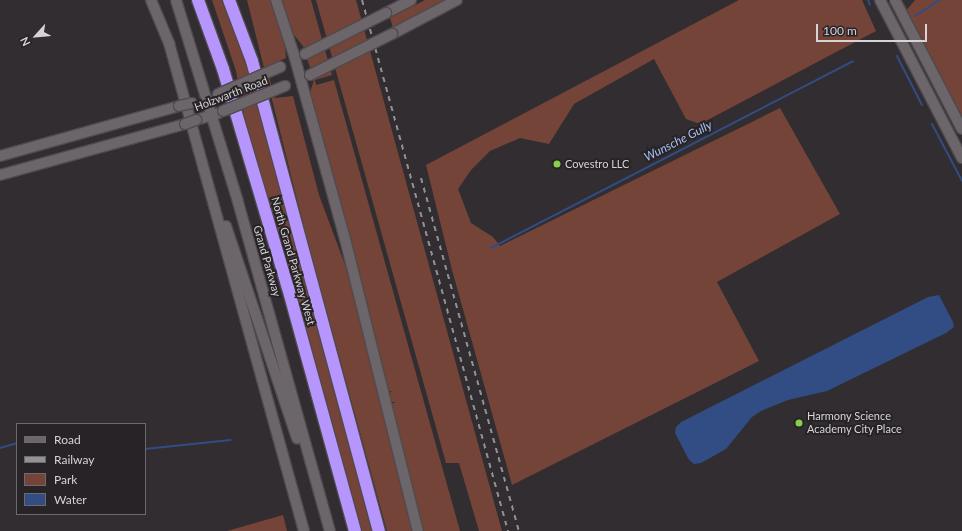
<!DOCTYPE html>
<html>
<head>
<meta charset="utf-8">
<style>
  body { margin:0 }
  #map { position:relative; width:962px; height:531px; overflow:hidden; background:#312d31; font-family:Lato,sans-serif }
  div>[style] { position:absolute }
  .green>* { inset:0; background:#754438 }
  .water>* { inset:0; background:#324c84 }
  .stream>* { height:2px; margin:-1px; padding:0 1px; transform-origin:1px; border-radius:1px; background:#324c84 }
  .roads { filter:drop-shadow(1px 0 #4e4a4e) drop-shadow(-1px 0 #4e4a4e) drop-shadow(0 1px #4e4a4e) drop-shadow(0 -1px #4e4a4e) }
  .secondary>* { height:10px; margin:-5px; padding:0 5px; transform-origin:5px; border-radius:5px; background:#6c666b }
  .highway>* { height:12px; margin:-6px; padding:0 6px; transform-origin:6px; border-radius:6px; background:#b696fd }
  .rail>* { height:2px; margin-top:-1px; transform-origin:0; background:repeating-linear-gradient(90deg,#949194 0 5px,transparent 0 10px) }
  .bridges { filter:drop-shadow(1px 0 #4e4a4e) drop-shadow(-1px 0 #4e4a4e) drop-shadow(0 1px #4e4a4e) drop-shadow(0 -1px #4e4a4e) }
  .secondary-bridge>* { height:10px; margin:-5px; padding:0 5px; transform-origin:5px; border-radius:5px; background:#6c666b }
  .dots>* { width:11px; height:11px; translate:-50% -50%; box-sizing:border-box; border:2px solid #272327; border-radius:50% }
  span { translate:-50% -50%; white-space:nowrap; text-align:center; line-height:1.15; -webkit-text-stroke:4px #272327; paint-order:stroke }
  .street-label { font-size:11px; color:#d6d4d6 }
  .poi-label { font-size:11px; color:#d6d4d6 }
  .left { translate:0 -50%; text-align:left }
  .water-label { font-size:12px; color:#a9c2f5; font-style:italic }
  .legend { position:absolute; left:16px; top:423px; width:130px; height:92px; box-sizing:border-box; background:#272327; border:1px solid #6d6a6d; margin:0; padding:5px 7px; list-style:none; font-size:12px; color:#d6d4d6 }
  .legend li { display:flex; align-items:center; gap:8px; height:20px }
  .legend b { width:20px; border:1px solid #6d6a6d }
  .north { position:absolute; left:16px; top:16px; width:40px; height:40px; -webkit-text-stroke:3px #272327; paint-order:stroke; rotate:243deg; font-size:11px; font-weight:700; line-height:16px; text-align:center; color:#d6d4d6 }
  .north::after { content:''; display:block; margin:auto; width:14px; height:18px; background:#d6d4d6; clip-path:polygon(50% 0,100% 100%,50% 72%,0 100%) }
  .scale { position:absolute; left:816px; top:24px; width:111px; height:18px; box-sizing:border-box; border:2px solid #d6d4d6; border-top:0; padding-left:5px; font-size:12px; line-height:14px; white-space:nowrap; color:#d6d4d6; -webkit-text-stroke:3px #272327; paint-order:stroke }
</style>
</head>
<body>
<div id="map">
  <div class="green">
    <div style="clip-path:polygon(212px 0,224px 0,247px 68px,374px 531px,361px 531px,244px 115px,236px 71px)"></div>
    <div style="clip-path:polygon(247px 0,270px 0,285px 45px,286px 58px,266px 67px,275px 98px,293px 96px,319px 195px,350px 278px,413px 531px,387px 531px,308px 243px)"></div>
    <div style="clip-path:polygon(282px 0,311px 0,332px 75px,315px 80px,316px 85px,334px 80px,460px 531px,423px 531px,391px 404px,396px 402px,389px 402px,389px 393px,393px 391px,388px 392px,376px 350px,351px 240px,310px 92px,314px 80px,303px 46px,294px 35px)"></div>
    <div style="clip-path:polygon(316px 0,356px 0,502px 531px,479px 531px,459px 463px,446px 463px)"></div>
    <div style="clip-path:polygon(425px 0,446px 0,393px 28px,390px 18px)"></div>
    <div style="clip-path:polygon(739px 0,862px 0,876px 31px,700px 124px,686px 119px,654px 59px,574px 104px,549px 144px,520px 138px,490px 151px,471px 170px,458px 189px,471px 223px,493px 237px,500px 246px,780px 108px,840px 214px,717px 282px,759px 361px,512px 485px,452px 270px,426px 165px)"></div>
    <div style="clip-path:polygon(915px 0,962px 0,962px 116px,905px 12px)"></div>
    <div style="clip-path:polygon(283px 515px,287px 531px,227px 531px)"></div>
  </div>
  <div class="water">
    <div style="clip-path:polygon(939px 295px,953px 322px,954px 327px,946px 333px,827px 391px,788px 400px,761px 411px,752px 417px,726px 449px,701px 463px,694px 464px,689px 460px,675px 433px,676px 427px,681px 422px,928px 297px)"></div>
  </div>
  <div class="stream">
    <div style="left:868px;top:0;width:5px;rotate:68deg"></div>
    <div style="left:915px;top:16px;width:30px;rotate:-33deg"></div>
    <div style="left:897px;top:56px;width:55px;rotate:63deg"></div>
    <div style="left:932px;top:124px;width:64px;rotate:62.2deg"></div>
    <div style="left:491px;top:248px;width:407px;rotate:-27.3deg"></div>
    <div style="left:0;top:448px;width:18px;rotate:-16deg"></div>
    <div style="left:145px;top:449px;width:86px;rotate:-6deg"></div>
  </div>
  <div class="roads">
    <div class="secondary">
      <div style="left:151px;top:0;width:47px;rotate:67.3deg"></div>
      <div style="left:169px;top:43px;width:506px;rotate:74.54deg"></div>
      <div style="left:176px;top:0;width:211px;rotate:72.9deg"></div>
      <div style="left:238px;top:202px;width:342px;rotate:74.4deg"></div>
      <div style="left:276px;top:0;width:58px;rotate:71.9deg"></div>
      <div style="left:294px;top:55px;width:191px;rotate:74.5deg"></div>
      <div style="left:345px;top:239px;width:301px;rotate:76deg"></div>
      <div style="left:880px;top:0;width:178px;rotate:62.6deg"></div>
      <div style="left:895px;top:0;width:145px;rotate:62.6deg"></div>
      <div style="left:386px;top:13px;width:28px;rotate:-27deg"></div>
      <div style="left:392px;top:34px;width:73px;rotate:-27.6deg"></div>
      <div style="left:196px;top:120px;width:24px;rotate:-17deg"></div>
      <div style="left:0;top:156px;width:186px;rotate:-15.6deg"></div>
      <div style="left:0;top:175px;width:192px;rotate:-15.4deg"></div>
      <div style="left:226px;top:226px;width:224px;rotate:71.5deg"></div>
    </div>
    <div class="highway">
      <div style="left:198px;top:0;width:73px;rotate:70.1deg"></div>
      <div style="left:223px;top:69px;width:228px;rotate:73.5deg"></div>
      <div style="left:288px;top:288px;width:252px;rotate:74.6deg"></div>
      <div style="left:229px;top:0;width:65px;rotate:69.3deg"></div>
      <div style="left:252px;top:61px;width:487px;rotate:74.9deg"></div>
    </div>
  </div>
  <div class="rail">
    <div style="left:362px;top:0;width:551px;rotate:74.63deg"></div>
    <div style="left:421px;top:178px;width:366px;rotate:74.5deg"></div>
  </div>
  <div class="bridges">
    <div class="secondary-bridge">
      <div style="left:305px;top:54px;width:91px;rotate:-26.8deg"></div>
      <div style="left:310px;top:75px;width:92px;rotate:-26.6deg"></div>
      <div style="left:218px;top:94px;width:68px;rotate:-23.5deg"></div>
      <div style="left:179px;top:106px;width:13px;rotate:-13deg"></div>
      <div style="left:223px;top:111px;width:67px;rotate:-22deg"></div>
      <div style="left:185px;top:124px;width:12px;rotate:-20deg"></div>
    </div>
  </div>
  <div class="dots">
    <div style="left:557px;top:164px;background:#89cf49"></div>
    <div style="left:799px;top:423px;background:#89cf49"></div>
  </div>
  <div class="street-label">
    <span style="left:231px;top:94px;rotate:-21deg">Holzwarth Road</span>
    <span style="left:267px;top:261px;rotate:74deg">Grand Parkway</span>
    <span style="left:293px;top:261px;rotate:74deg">North Grand Parkway West</span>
  </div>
  <div class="poi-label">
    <span class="left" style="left:565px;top:164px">Covestro LLC</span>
    <span class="left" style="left:807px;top:423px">Harmony Science<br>Academy City Place</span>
  </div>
  <div class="water-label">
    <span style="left:678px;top:141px;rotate:-27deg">Wunsche Gully</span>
  </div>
  <ul class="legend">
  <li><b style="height:5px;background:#6c666b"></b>Road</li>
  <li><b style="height:5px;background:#949194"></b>Railway</li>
  <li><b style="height:11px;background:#754438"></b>Park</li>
  <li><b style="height:11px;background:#324c84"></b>Water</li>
  </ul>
  <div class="north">N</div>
  <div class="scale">100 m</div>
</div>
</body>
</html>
